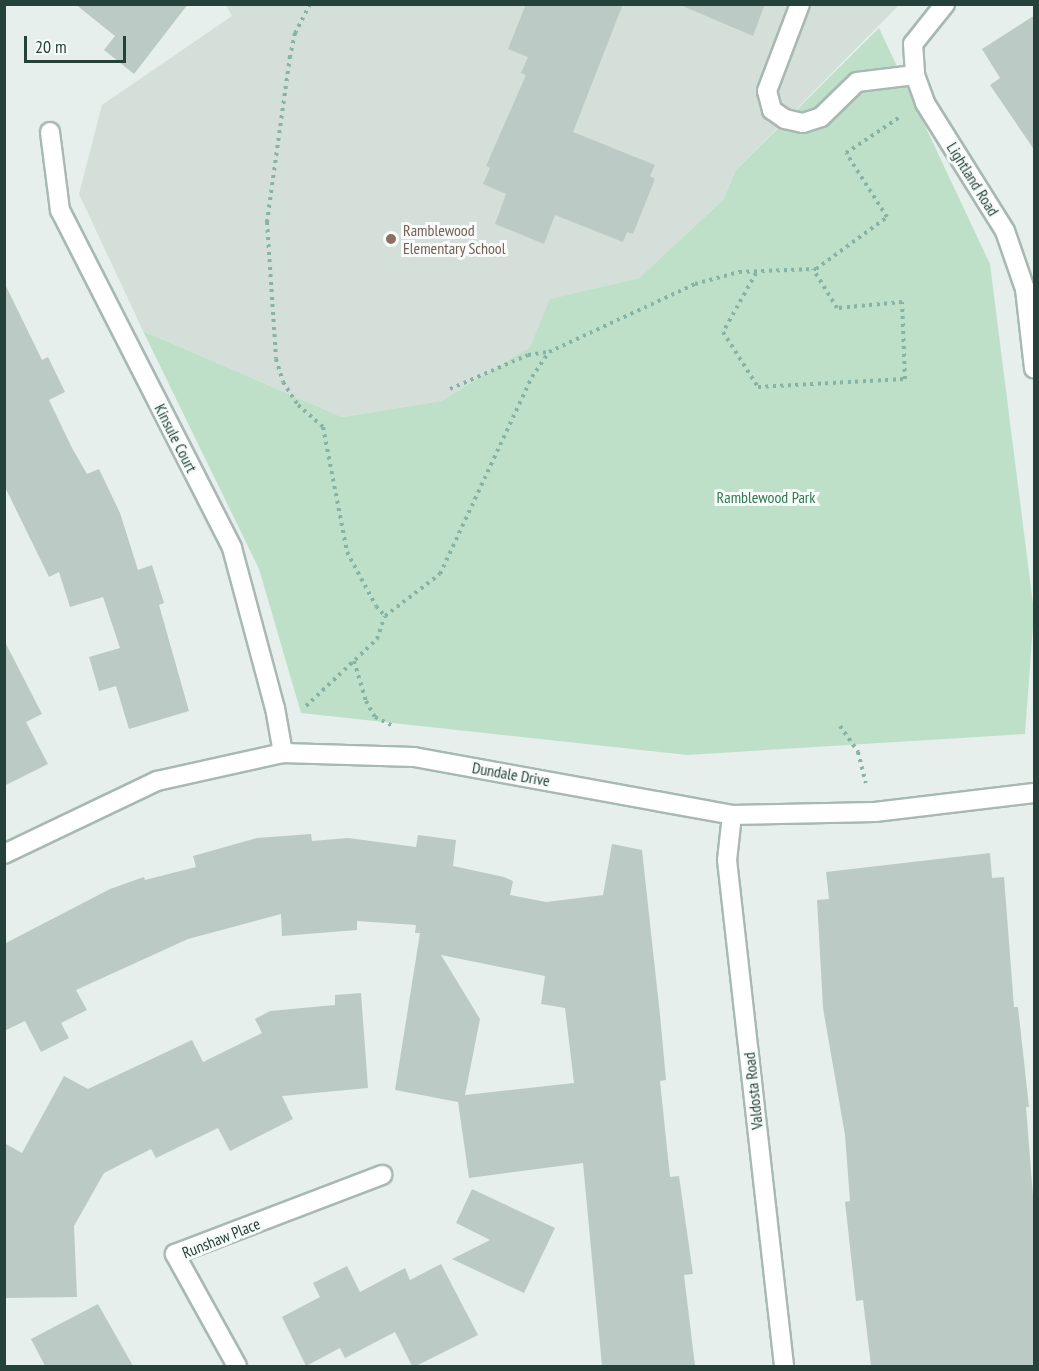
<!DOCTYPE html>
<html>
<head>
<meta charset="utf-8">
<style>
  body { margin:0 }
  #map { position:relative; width:1039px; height:1371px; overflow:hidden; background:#e6efeb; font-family:"PT Sans Narrow",sans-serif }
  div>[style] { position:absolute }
  .built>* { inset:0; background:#d4dfda }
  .green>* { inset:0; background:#bfe0c8 }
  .building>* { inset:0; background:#bbcac4 }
  .path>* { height:4px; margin-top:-2px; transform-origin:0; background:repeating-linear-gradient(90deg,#86b3a5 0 3px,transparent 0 7.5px) }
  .roads { filter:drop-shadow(2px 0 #a8b8b2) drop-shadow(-2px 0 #a8b8b2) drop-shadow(0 2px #a8b8b2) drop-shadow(0 -2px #a8b8b2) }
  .minor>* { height:18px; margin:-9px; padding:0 9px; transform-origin:9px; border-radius:9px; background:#fff }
  .dots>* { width:16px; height:16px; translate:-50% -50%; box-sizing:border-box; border:3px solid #f7fbf9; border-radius:50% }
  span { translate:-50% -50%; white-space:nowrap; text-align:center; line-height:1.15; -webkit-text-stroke:6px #f7fbf9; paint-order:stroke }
  .street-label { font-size:16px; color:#24423a }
  .education-label { font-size:16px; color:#785e54 }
  .left { translate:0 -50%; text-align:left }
  .park-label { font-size:16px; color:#2d7a4b }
  .frame { position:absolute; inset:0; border:6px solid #24423a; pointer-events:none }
  .scale { position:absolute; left:24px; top:36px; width:102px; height:27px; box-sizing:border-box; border:3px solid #24423a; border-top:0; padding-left:8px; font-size:18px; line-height:21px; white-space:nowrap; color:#24423a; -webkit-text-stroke:4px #f7fbf9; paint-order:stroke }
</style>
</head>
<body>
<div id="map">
  <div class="built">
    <div style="clip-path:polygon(226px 5px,899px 5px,736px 170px,723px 200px,639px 278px,551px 299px,530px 347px,441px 401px,342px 417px,143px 331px,79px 194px,102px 105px,232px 16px)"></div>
  </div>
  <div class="green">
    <div style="clip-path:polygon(879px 28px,990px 264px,1034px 612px,1025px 734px,687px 755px,301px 713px,259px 569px,143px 331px,342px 417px,441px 401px,530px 347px,550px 299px,639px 278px,723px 200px,736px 170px)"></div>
  </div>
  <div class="building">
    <div style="clip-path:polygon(75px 4px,188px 4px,134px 74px,104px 50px,115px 36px)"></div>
    <div style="clip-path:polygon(526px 4px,623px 4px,573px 132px,655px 165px,650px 176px,655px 179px,633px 234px,627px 232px,623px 242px,555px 215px,544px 244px,495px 224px,506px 194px,483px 184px,490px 168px,486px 166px,526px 75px,521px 73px,528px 57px,508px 49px)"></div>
    <div style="clip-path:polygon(678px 4px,765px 4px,753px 36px)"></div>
    <div style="clip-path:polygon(1035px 15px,1035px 151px,990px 85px,1000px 78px,982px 49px)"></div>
    <div style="clip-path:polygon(4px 282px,42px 360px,48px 357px,65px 392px,49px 400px,72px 448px,87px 474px,99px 469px,120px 513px,138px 570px,152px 565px,164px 603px,159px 605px,189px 711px,129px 729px,116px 686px,99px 691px,89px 657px,120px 648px,103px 597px,70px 607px,59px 572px,49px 577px,4px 485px)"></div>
    <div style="clip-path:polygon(4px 640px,42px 714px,26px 722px,48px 764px,4px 786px)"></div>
    <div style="clip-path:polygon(evenodd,311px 834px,312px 841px,348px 838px,416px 847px,418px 835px,456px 840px,453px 866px,504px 877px,513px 881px,510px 895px,546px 902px,603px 895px,612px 844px,642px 850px,660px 1015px,666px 1080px,660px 1081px,670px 1177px,679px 1176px,693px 1274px,684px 1275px,695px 1366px,602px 1366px,583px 1163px,469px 1178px,458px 1102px,395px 1090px,420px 933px,415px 933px,416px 925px,357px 921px,357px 930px,282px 936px,281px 914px,188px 939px,76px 990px,87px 1010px,61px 1023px,69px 1038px,41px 1052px,25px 1021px,4px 1031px,4px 944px,110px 889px,144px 877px,145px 880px,196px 867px,193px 856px,257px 838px,311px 834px,441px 955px,545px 976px,541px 1004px,565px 1008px,574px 1083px,465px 1095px,480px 1019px,441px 955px)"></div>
    <div style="clip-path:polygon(990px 853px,992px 878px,1004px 877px,1014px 1007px,1018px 1007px,1029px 1107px,1026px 1107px,1035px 1221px,1035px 1366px,871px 1366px,863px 1300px,856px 1301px,845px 1202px,850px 1201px,845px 1135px,823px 1008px,817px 900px,829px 899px,826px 872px)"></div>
    <div style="clip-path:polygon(361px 993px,368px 1088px,282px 1096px,293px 1119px,230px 1151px,218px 1128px,156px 1158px,151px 1149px,104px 1173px,74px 1226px,77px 1297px,4px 1298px,4px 1143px,22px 1153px,64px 1076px,88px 1089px,192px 1040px,203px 1062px,262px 1033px,255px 1019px,270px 1011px,335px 1005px,335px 995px)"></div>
    <div style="clip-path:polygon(472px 1189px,555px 1228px,524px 1293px,452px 1259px,490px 1240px,456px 1223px)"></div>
    <div style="clip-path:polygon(441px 1264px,478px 1335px,416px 1366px,412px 1366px,395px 1332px,345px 1358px,340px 1348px,306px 1366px,282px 1317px,320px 1297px,313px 1283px,347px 1266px,360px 1292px,405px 1268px,410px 1280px)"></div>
    <div style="clip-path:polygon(98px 1304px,133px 1366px,45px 1366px,31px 1339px)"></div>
  </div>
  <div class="path">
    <div style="left:310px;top:4px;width:33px;rotate:117deg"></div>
    <div style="left:295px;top:33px;width:24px;rotate:102deg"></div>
    <div style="left:290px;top:56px;width:168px;rotate:97.9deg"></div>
    <div style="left:267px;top:222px;width:137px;rotate:86.2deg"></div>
    <div style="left:276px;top:359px;width:24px;rotate:73deg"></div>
    <div style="left:283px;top:382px;width:27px;rotate:57deg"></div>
    <div style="left:298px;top:405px;width:33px;rotate:41deg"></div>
    <div style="left:323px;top:427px;width:127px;rotate:79.1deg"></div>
    <div style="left:347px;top:552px;width:61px;rotate:61.8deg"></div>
    <div style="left:376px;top:606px;width:13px;rotate:48deg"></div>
    <div style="left:385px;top:616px;width:69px;rotate:-37.4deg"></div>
    <div style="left:440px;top:574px;width:217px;rotate:-65deg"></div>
    <div style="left:532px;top:377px;width:30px;rotate:-56deg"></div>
    <div style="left:549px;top:352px;width:161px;rotate:-25deg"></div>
    <div style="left:695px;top:284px;width:46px;rotate:-15.3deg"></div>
    <div style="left:739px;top:272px;width:77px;rotate:-2.2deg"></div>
    <div style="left:816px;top:269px;width:88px;rotate:-36.2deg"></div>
    <div style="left:887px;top:217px;width:76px;rotate:-122.6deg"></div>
    <div style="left:846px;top:153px;width:65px;rotate:-33.7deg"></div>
    <div style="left:756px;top:273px;width:68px;rotate:119.2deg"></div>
    <div style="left:723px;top:332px;width:65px;rotate:57.5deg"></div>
    <div style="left:758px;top:387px;width:147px;rotate:-3.1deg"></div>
    <div style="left:905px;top:379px;width:77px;rotate:-92.2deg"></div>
    <div style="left:902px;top:302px;width:65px;rotate:174.7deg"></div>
    <div style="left:837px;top:308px;width:46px;rotate:-121.6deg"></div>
    <div style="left:450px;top:389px;width:85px;rotate:-23.6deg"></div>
    <div style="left:528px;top:355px;width:20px;rotate:-9deg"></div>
    <div style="left:354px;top:661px;width:42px;rotate:73.3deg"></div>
    <div style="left:366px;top:701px;width:18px;rotate:61deg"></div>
    <div style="left:375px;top:717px;width:20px;rotate:27deg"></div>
    <div style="left:306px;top:706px;width:98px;rotate:-43.3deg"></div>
    <div style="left:377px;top:639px;width:24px;rotate:-71deg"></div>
    <div style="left:840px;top:726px;width:32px;rotate:55deg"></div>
    <div style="left:858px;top:752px;width:32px;rotate:76deg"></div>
  </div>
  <div class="roads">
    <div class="minor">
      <div style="left:800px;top:4px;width:93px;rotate:110.8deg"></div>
      <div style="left:767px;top:91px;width:20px;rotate:75deg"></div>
      <div style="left:772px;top:110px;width:16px;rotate:35deg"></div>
      <div style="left:785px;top:119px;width:18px;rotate:13deg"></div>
      <div style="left:803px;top:123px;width:19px;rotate:-18deg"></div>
      <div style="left:821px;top:117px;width:50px;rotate:-44.2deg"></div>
      <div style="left:857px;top:82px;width:58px;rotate:-6.9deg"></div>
      <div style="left:945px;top:4px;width:51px;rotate:128.7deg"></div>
      <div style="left:913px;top:44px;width:31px;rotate:86deg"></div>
      <div style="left:915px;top:75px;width:30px;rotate:70deg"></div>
      <div style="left:925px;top:103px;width:151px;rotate:58deg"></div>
      <div style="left:1005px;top:231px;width:61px;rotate:71deg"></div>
      <div style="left:1025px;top:289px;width:80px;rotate:83.5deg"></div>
      <div style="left:50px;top:132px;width:79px;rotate:82.7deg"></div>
      <div style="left:60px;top:210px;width:379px;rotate:63deg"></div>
      <div style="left:232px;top:548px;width:166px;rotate:75deg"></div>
      <div style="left:275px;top:708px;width:46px;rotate:79.9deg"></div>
      <div style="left:732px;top:815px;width:45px;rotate:96.3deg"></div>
      <div style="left:727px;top:860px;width:509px;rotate:83.57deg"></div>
      <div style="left:4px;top:854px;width:170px;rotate:-25.5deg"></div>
      <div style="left:157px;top:781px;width:129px;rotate:-12.5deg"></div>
      <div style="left:283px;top:753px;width:131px;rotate:1.7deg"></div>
      <div style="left:414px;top:757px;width:323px;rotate:10.3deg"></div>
      <div style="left:732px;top:815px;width:143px;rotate:-1.2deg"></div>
      <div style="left:875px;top:812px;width:160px;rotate:-6.8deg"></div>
      <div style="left:237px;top:1366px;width:128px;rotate:-119deg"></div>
      <div style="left:175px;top:1254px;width:222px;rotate:-20.9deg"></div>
    </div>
  </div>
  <div class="dots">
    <div style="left:391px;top:239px;background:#8d6e63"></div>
  </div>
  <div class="street-label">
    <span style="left:973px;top:179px;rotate:58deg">Lightland Road</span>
    <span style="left:176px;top:438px;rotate:63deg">Kinsule Court</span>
    <span style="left:511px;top:774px;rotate:10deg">Dundale Drive</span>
    <span style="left:753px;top:1091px;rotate:-96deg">Valdosta Road</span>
    <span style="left:221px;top:1238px;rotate:-22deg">Runshaw Place</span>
  </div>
  <div class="education-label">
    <span class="left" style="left:403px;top:239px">Ramblewood<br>Elementary School</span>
  </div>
  <div class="park-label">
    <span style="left:766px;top:497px">Ramblewood Park</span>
  </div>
  <div class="frame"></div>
  <div class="scale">20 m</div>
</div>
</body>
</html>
